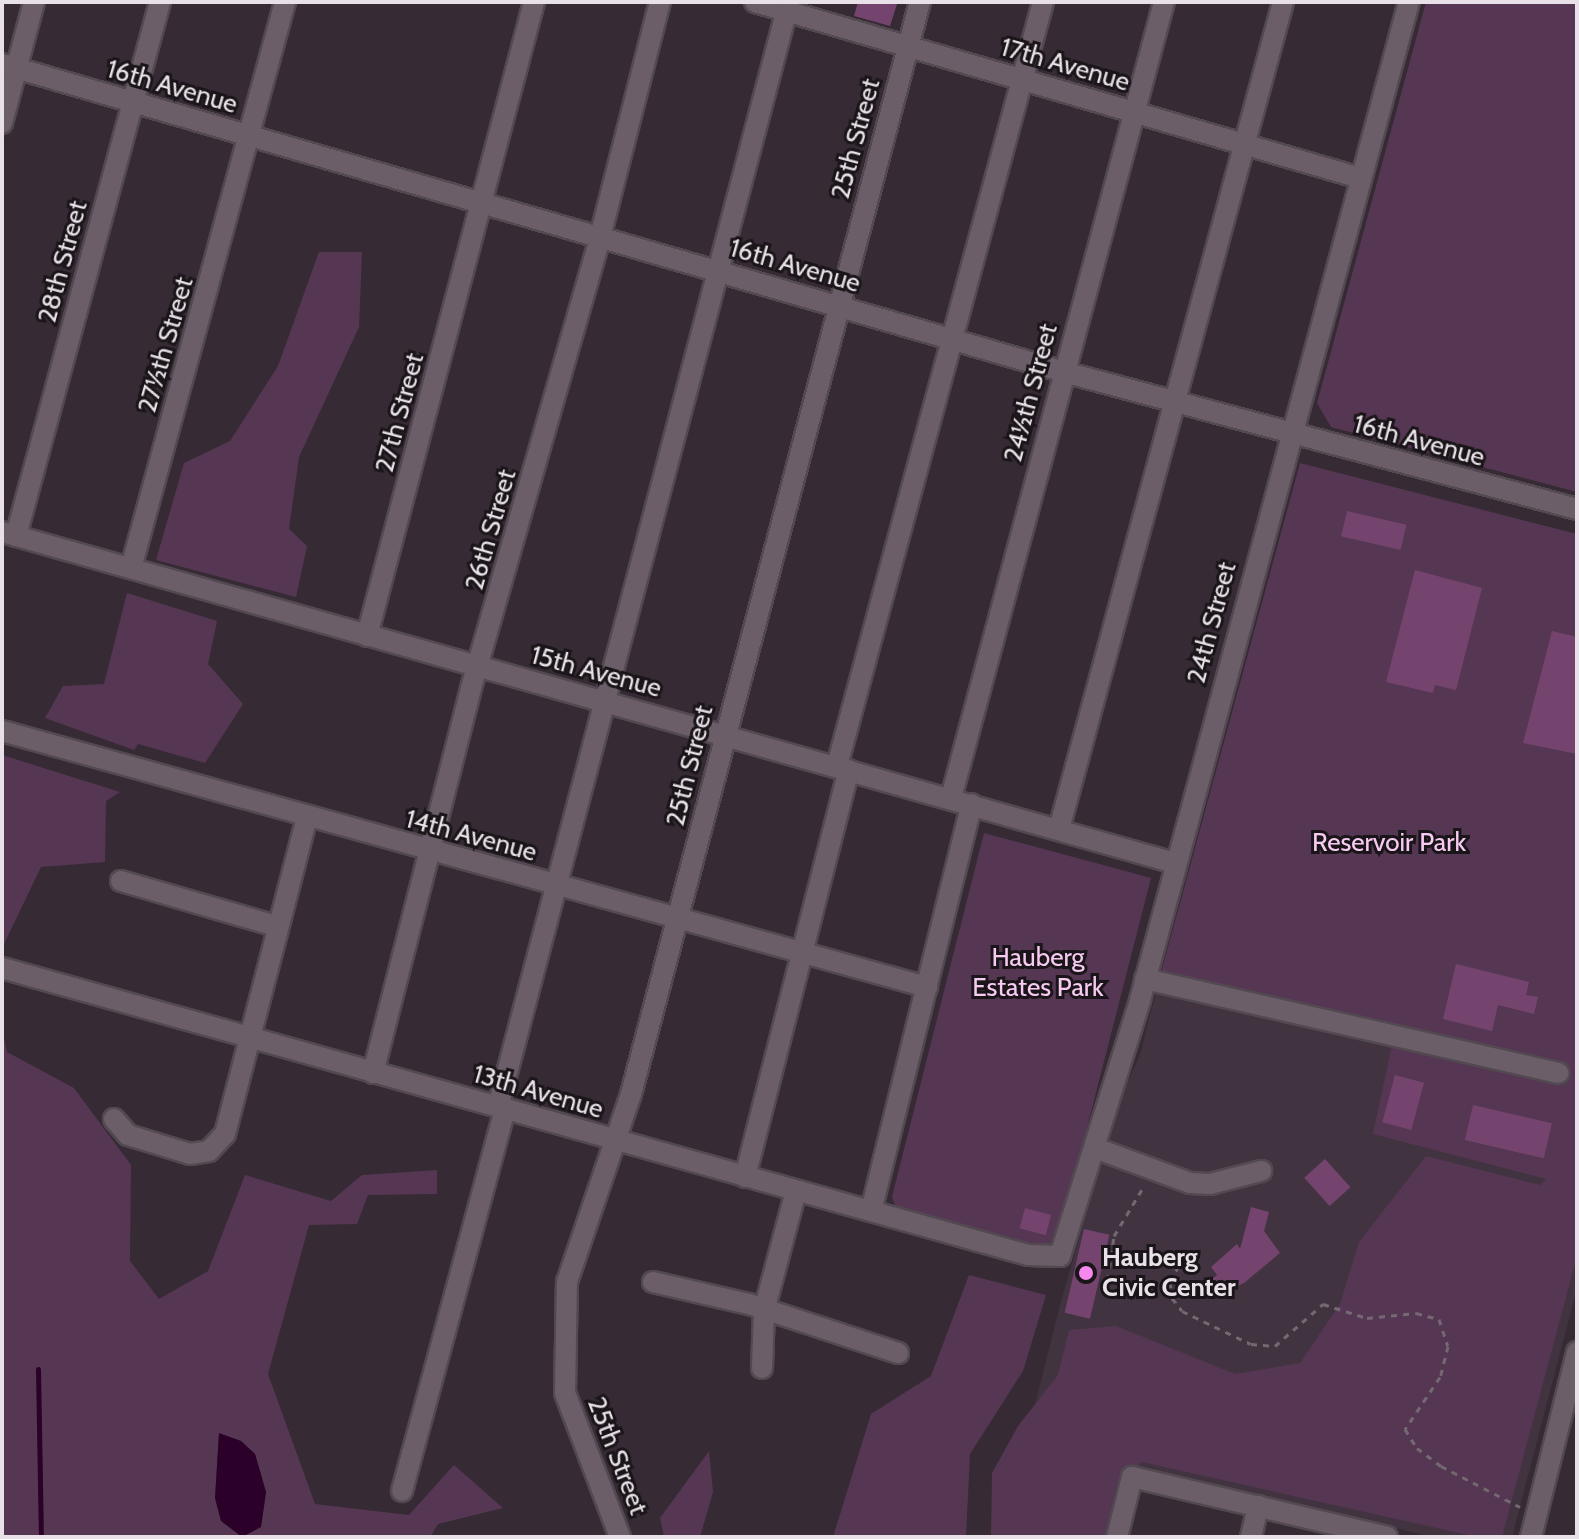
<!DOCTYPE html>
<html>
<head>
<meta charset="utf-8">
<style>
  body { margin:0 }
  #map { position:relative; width:1579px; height:1539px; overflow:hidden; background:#362a34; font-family:Cabin,sans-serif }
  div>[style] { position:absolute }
  .built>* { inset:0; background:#423340 }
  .green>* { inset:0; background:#563753 }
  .water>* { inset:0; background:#2b0129 }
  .stream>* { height:5px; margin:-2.5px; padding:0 2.5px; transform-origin:2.5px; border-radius:2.5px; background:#2b0129 }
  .building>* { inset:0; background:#74446f; transform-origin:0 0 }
  .path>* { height:3px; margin-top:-1.5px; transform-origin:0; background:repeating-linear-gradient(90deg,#746972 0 6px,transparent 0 12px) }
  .roads { filter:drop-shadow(2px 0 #524951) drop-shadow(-2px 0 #524951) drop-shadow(0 2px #524951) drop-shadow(0 -2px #524951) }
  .minor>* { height:20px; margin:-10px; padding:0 10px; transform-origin:10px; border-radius:10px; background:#6b5e69 }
  .dots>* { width:22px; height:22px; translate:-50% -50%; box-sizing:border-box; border:4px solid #1a1519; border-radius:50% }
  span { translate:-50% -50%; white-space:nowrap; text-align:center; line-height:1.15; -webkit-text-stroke:6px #1a1519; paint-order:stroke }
  .street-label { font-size:26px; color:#e9e1e8 }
  .park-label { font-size:26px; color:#f7caf1 }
  .poi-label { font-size:26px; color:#e9e1e8; font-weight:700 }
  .left { translate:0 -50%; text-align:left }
  .frame { position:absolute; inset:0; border:4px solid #e9e1e8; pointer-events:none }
</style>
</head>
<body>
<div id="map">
  <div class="built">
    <div style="clip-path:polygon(1159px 980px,1394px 1035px,1577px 1186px,1577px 1288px,1512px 1537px,1433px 1537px,1131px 1466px,1113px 1537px,1002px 1537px,1060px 1305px,1118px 1103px,1140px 1055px)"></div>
  </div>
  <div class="green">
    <div style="clip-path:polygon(1426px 2px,1577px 2px,1577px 492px,1331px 427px,1317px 403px)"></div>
    <div style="clip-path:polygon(319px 252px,362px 252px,359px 327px,299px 457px,289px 529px,307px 546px,296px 597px,156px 560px,184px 463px,230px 441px,278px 366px)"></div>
    <div style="clip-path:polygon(1300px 463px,1577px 534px,1577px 1256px,1502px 1537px,1477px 1537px,1142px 1462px,1116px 1488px,1105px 1537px,991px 1537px,992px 1473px,1018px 1426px,1058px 1375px,1069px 1330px,1116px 1326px,1235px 1374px,1300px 1363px,1340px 1304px,1359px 1242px,1426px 1156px,1540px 1185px,1546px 1179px,1373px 1134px,1394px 1036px,1159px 980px)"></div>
    <div style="clip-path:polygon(127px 593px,217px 621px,208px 664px,243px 704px,205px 763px,138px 744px,134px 750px,45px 718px,63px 686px,104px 684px)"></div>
    <div style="clip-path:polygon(2px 755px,120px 792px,106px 801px,105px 862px,41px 867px,4px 944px)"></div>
    <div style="clip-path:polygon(984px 833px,1151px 878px,1059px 1237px,1044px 1249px,896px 1208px,892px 1197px)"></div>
    <div style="clip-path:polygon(evenodd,2px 1028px,7px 1052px,74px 1088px,131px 1165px,130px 1261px,159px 1299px,208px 1271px,245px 1175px,331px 1201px,362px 1175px,437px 1170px,437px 1194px,368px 1195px,357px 1224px,309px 1225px,268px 1374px,315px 1504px,409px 1515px,454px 1465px,503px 1508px,438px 1524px,430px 1537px,2px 1537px,2px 1028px,219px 1434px,241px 1441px,255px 1454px,266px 1492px,261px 1526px,221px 1521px,215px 1498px,219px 1434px)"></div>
    <div style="clip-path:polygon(969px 1275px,1046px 1295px,1023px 1371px,970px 1454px,966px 1537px,833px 1537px,871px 1414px,931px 1376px)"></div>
    <div style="clip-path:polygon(709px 1451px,713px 1492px,700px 1537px,664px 1537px,660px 1518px)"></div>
  </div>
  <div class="water">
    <div style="clip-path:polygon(219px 1433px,241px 1441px,255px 1454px,266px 1492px,261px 1527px,242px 1537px,221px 1521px,215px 1498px)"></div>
  </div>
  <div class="stream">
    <div style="left:38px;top:1369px;width:168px;rotate:89deg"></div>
  </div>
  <div class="building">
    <div style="clip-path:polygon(858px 2px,897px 4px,890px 26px,854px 16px)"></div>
    <div style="left:1347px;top:511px;width:61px;height:26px;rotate:13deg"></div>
    <div style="clip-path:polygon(1415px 570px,1482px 588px,1456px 690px,1435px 685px,1433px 693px,1386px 682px)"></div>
    <div style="clip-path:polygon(1552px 631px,1577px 637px,1577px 754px,1523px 743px)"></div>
    <div style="clip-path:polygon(1456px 964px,1529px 982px,1526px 995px,1538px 997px,1534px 1014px,1498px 1005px,1492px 1031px,1443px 1019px)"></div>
    <div style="left:1395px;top:1075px;width:30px;height:49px;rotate:15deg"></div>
    <div style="left:1473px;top:1105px;width:81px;height:36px;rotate:13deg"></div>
    <div style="left:1325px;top:1159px;width:38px;height:28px;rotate:48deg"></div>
    <div style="clip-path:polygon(1251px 1207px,1269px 1212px,1264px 1231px,1280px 1253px,1244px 1283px,1215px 1297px,1206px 1284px,1217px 1275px,1211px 1267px,1237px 1244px,1240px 1249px)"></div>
    <div style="left:1025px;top:1208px;width:27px;height:21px;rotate:15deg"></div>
    <div style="left:1084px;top:1229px;width:26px;height:86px;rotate:13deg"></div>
  </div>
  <div class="path">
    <div style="left:1184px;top:1255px;width:30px;rotate:117deg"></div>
    <div style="left:1170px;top:1282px;width:16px;rotate:83deg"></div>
    <div style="left:1172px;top:1298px;width:16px;rotate:52deg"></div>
    <div style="left:1182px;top:1311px;width:76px;rotate:25.6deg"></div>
    <div style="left:1251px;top:1344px;width:24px;rotate:5deg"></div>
    <div style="left:1275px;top:1346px;width:64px;rotate:-41.2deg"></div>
    <div style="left:1323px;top:1304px;width:46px;rotate:17.7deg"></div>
    <div style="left:1367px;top:1318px;width:49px;rotate:-5.8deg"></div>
    <div style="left:1416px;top:1313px;width:24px;rotate:15deg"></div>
    <div style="left:1439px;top:1319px;width:28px;rotate:72deg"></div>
    <div style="left:1448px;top:1346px;width:32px;rotate:104deg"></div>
    <div style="left:1440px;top:1377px;width:63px;rotate:123.9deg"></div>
    <div style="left:1405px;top:1429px;width:22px;rotate:58deg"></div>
    <div style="left:1417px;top:1448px;width:30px;rotate:37deg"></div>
    <div style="left:1441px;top:1466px;width:89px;rotate:27.4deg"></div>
    <div style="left:1106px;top:1292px;width:57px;rotate:-81.9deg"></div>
    <div style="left:1114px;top:1236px;width:58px;rotate:-59deg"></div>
  </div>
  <div class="roads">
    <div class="minor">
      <div style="left:755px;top:2px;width:630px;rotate:16.22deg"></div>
      <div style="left:2px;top:64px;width:1106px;rotate:16.17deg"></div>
      <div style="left:1064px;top:372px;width:531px;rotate:14.95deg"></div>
      <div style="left:2px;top:123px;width:125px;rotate:-75.2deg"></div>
      <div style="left:2px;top:532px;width:1219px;rotate:15.76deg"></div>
      <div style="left:16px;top:536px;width:553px;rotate:-74.91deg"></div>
      <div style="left:131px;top:568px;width:587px;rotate:-74.78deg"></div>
      <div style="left:367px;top:636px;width:656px;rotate:-75.24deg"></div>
      <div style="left:2px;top:731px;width:960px;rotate:15.47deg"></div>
      <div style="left:837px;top:766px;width:791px;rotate:-74.91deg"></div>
      <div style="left:951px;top:798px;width:824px;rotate:-75.02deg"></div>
      <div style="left:1059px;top:829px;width:857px;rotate:-74.84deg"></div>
      <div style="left:121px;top:881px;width:161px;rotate:16.2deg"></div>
      <div style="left:2px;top:968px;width:1065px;rotate:15.63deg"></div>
      <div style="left:1028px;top:1255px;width:32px;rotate:2deg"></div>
      <div style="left:1060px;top:1256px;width:268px;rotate:-72.6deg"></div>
      <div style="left:1140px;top:1000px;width:1034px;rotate:-74.92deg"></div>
      <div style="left:1145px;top:979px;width:424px;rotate:12.8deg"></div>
      <div style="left:373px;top:1073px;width:397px;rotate:-75.7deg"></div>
      <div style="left:471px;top:688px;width:469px;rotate:-74deg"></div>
      <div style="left:600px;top:237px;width:243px;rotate:-75.7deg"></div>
      <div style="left:498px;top:1107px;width:1143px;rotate:-75.25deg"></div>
      <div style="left:114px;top:1119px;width:21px;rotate:49deg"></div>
      <div style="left:128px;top:1135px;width:65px;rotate:17deg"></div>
      <div style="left:190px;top:1154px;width:19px;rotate:-9deg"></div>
      <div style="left:209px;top:1151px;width:23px;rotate:-47deg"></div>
      <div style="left:225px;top:1134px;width:326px;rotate:-75.5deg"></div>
      <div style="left:1095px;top:1148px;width:101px;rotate:20.2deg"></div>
      <div style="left:1190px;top:1183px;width:20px;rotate:3deg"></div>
      <div style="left:1210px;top:1184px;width:53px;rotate:-14.3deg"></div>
      <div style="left:745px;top:1177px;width:420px;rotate:-75.7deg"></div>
      <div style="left:871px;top:1211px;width:419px;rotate:-76.1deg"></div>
      <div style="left:653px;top:1282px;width:98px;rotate:12.9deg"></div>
      <div style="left:749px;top:1304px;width:157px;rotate:18.2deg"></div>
      <div style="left:762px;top:1368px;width:57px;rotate:-88deg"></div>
      <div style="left:764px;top:1311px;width:124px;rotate:-75.1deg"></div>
      <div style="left:402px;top:1491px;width:396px;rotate:-74.9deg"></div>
      <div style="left:620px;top:1537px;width:154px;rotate:-110.9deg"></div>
      <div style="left:565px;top:1393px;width:111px;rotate:-89deg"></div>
      <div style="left:567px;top:1282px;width:199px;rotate:-71.2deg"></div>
      <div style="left:631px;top:1094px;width:1130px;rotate:-75.18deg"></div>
      <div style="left:1117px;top:1537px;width:62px;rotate:-76deg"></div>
      <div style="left:1132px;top:1477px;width:262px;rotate:13.2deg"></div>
      <div style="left:1251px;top:1537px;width:32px;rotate:-77deg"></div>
      <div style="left:1531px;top:1537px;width:191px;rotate:-76deg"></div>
    </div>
  </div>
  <div class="dots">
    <div style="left:1086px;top:1273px;background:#f688ed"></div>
  </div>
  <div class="street-label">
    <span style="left:1065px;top:65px;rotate:16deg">17th Avenue</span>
    <span style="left:172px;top:87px;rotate:16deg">16th Avenue</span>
    <span style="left:856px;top:139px;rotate:-75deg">25th Street</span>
    <span style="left:63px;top:262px;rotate:-75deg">28th Street</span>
    <span style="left:795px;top:266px;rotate:16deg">16th Avenue</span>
    <span style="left:166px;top:345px;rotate:-74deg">27½th Street</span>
    <span style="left:1031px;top:393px;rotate:-75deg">24½th Street</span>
    <span style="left:400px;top:413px;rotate:-75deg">27th Street</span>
    <span style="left:1419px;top:441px;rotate:15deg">16th Avenue</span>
    <span style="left:491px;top:530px;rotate:-74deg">26th Street</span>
    <span style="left:1212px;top:623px;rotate:-75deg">24th Street</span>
    <span style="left:596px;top:672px;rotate:15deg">15th Avenue</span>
    <span style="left:690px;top:766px;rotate:-76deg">25th Street</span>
    <span style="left:471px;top:836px;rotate:15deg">14th Avenue</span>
    <span style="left:538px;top:1092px;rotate:16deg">13th Avenue</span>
    <span style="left:617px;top:1456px;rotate:69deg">25th Street</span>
  </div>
  <div class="park-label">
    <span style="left:1389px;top:843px">Reservoir Park</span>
    <span style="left:1038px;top:973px">Hauberg<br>Estates Park</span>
  </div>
  <div class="poi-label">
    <span class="left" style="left:1102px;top:1273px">Hauberg<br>Civic Center</span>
  </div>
  <div class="frame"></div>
</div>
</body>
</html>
